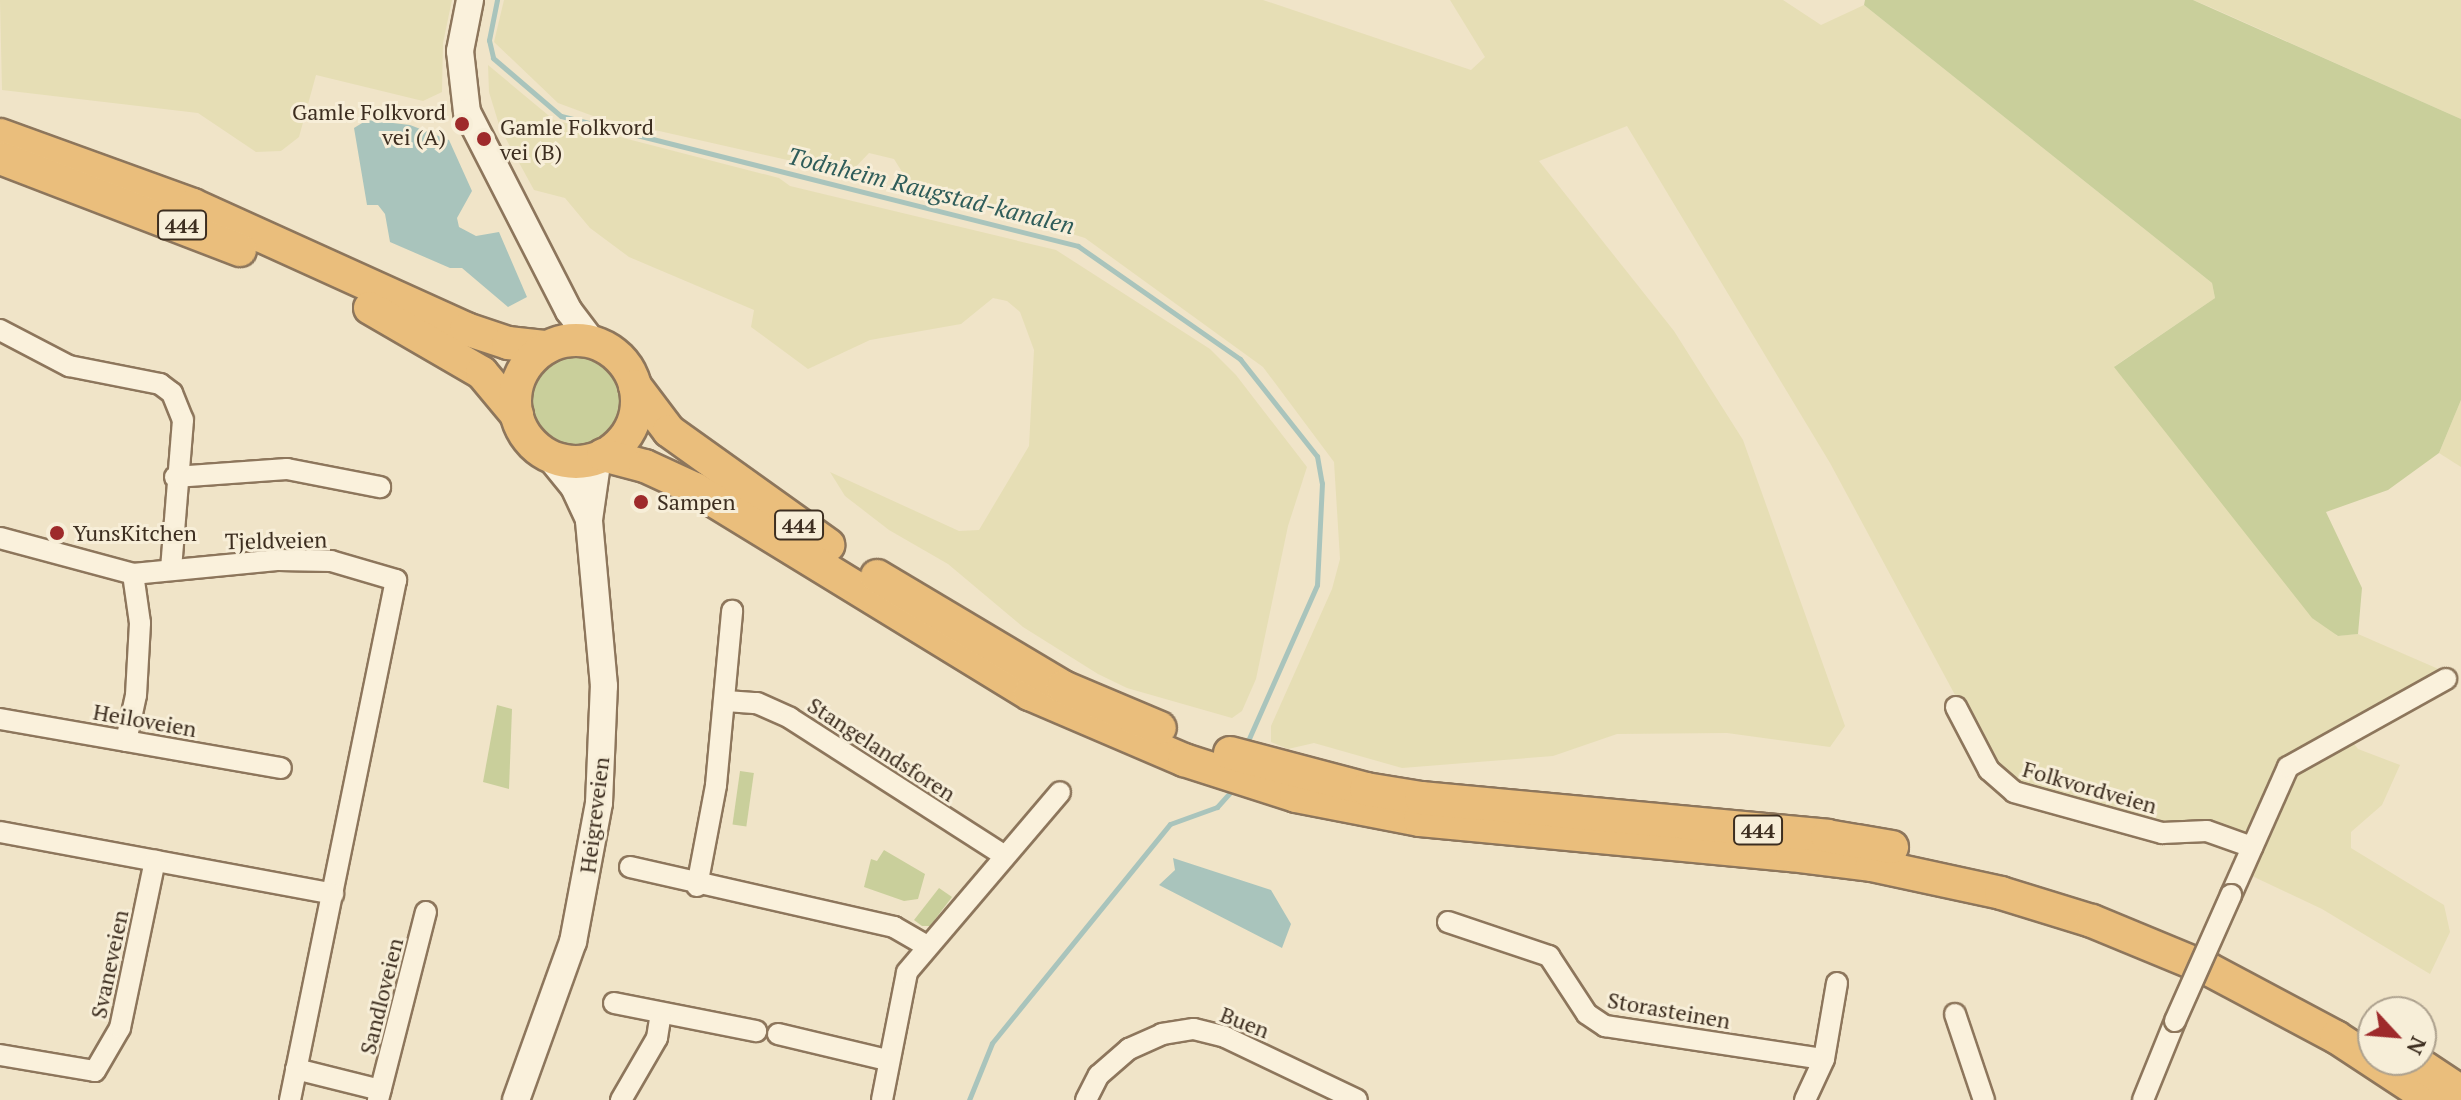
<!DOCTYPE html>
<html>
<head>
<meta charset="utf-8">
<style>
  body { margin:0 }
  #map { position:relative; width:2461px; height:1100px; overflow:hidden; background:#f0e4c8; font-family:"PT Serif",serif }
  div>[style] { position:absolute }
  .farmland>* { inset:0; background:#e6deb5 }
  .green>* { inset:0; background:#c9cf9b; transform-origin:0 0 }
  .round { border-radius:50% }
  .water>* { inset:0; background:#a9c4bc }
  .stream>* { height:5px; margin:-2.5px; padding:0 2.5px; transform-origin:2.5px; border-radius:2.5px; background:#a9c4bc }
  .roads { filter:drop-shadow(2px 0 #8d765c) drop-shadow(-2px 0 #8d765c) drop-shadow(0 2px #8d765c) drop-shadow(0 -2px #8d765c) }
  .minor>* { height:20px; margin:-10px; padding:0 10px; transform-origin:10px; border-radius:10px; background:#faf1dc }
  .secondary>* { height:26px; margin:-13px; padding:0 13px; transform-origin:13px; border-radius:13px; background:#faf1dc }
  .trunk>* { height:32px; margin:-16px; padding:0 16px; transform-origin:16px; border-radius:16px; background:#eabe7c }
  .trunk>.ring { margin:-16px; padding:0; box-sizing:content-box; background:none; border:32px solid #eabe7c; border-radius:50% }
  .bridges { filter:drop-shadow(2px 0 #8d765c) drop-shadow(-2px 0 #8d765c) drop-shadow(0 2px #8d765c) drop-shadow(0 -2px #8d765c) }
  .minor-bridge>* { height:20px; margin:-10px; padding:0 10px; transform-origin:10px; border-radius:10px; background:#faf1dc }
  .dots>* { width:22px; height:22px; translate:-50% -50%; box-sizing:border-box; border:4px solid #f7eed8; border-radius:50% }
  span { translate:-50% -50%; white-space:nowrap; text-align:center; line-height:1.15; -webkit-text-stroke:6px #f7eed8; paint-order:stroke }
  .shield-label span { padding:2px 6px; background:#f7eed8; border:2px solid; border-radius:6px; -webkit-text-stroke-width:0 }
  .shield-label { font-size:20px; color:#3d2e20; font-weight:700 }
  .poi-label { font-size:22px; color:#3d2e20 }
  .right { translate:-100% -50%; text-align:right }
  .left { translate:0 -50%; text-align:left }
  .street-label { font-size:22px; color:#3d2e20 }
  .water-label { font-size:24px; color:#2f5d5a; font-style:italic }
  .north { position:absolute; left:2357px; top:996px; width:80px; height:80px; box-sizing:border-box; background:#f7eed8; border:2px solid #ada18e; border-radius:50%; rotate:116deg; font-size:22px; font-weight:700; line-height:32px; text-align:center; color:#3d2e20 }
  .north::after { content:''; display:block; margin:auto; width:28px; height:36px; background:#9e2a2b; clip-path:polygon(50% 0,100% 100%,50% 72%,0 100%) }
</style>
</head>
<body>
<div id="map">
  <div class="farmland">
    <div style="clip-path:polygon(0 0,452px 0,443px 43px,442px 92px,423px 101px,316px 75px,299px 137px,281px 151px,256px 152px,198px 113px,2px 90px)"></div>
    <div style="clip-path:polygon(504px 0,1263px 0,1471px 70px,1485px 57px,1450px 0,1783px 0,1821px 25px,1864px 5px,2212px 283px,2215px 298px,2115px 366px,2337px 636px,2358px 634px,2443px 671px,2343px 730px,2358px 749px,2400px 765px,2382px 805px,2351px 832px,2351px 848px,2444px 905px,2450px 932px,2430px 974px,2322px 909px,2252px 876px,2264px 840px,2238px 829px,2169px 825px,2006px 778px,1989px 758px,1830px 463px,1627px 126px,1539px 161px,1674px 331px,1743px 440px,1845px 726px,1830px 747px,1727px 733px,1617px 734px,1553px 756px,1402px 768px,1314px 743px,1288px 749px,1271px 742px,1271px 726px,1332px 589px,1340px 559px,1334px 462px,1263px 367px,1085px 238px,909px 183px,894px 159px,869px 153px,849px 174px,593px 116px,558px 103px,494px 42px)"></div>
    <div style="clip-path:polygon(2193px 0,2461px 0,2461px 119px,2210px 7px)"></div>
    <div style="clip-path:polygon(488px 65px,554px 120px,779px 178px,790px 186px,1056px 250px,1210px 349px,1236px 375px,1307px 467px,1288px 526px,1256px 679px,1242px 711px,1232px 718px,1127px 688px,1098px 674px,1023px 627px,948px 564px,889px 530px,845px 496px,830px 472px,959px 531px,979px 530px,1029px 446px,1034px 350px,1020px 312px,1007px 301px,993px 298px,961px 324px,870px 340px,808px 369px,751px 327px,754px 310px,629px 257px,590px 228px,565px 198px,534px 190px,500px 128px,489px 92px)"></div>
    <div style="clip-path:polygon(2461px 400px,2461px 467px,2439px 453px)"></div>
  </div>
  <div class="green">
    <div style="clip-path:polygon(1865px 0,2193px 0,2461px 119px,2461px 400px,2439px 453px,2388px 490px,2326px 512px,2362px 588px,2358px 634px,2338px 636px,2312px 618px,2114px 367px,2215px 298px,2212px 283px,1864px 5px)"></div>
    <div class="round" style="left:530px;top:356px;width:90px;height:90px"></div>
    <div style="clip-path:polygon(497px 705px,512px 709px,509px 789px,483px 782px)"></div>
    <div style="left:740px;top:771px;width:14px;height:54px;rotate:8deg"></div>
    <div style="clip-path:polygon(884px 850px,925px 874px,918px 899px,904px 901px,864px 887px,871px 859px,877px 861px)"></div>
    <div style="clip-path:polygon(939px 888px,952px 897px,930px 926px,922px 926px,914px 920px)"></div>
  </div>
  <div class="water">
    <div style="clip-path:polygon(367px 120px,410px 125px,449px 140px,472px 191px,457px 218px,459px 227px,476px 236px,499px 232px,527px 297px,508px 307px,462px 268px,450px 268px,390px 242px,385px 214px,378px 205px,367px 205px,354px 128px)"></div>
    <div style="clip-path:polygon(1173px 858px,1271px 890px,1291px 924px,1282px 948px,1159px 885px,1175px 870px)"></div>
  </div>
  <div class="stream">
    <div style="left:497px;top:0;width:41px;rotate:101.3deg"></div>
    <div style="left:489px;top:40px;width:18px;rotate:77deg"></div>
    <div style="left:493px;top:58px;width:89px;rotate:40.5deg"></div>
    <div style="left:561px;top:116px;width:533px;rotate:14.11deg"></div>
    <div style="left:1078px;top:246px;width:198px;rotate:34.9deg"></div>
    <div style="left:1240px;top:359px;width:124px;rotate:51.6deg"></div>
    <div style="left:1317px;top:456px;width:27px;rotate:80deg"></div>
    <div style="left:1322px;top:483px;width:102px;rotate:92.8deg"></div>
    <div style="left:1317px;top:585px;width:175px;rotate:113.9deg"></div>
    <div style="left:969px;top:1100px;width:61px;rotate:-68deg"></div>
    <div style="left:992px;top:1043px;width:282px;rotate:-50.9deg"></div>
    <div style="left:1170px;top:824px;width:50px;rotate:-19.9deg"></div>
    <div style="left:1217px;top:807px;width:24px;rotate:-48deg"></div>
  </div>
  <div class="roads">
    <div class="minor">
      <div style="left:0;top:330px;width:78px;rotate:27.6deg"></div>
      <div style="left:69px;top:366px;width:93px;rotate:11.2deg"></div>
      <div style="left:160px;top:384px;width:15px;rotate:37deg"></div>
      <div style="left:172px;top:393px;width:29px;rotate:68deg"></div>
      <div style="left:183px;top:420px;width:148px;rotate:94.6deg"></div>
      <div style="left:175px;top:477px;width:112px;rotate:-4.1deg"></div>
      <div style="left:287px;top:469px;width:95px;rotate:11deg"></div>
      <div style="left:0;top:538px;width:138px;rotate:15.1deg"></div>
      <div style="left:133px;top:574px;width:147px;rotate:-5.5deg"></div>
      <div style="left:279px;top:560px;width:52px;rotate:1.1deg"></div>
      <div style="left:331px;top:561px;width:68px;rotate:16.3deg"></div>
      <div style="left:396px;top:580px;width:531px;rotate:101.52deg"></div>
      <div style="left:726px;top:701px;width:31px;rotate:4deg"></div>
      <div style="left:757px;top:703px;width:36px;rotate:24deg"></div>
      <div style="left:790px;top:718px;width:255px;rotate:32.7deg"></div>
      <div style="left:1956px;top:707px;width:71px;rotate:62.4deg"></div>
      <div style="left:1989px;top:770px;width:33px;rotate:41deg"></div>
      <div style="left:2014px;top:792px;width:154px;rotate:15.5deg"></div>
      <div style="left:2162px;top:833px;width:45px;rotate:-2.5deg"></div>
      <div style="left:2207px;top:831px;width:48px;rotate:19.6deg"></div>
      <div style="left:0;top:719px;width:285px;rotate:9.9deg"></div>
      <div style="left:126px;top:741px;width:47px;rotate:-77.7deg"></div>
      <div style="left:136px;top:695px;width:72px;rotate:-86.8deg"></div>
      <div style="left:140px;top:623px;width:49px;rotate:-98.1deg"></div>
      <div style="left:0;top:832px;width:339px;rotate:10.5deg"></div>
      <div style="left:630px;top:867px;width:271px;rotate:12.8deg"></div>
      <div style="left:894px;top:927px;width:39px;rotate:30deg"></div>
      <div style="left:697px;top:886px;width:103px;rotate:-79.3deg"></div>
      <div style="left:716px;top:785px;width:175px;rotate:-84.7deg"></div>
      <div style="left:2231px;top:895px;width:140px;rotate:-66deg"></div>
      <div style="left:2288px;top:767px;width:181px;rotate:-29.1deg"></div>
      <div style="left:1448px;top:922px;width:107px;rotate:18.6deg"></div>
      <div style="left:1549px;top:956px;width:69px;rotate:56.8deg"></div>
      <div style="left:1587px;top:1014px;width:22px;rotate:34deg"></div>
      <div style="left:1605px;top:1026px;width:221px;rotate:8.6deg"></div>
      <div style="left:614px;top:1003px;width:145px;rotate:11.2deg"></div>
      <div style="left:1955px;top:1014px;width:91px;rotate:71.4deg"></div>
      <div style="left:778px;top:1034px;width:112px;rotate:13.4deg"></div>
      <div style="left:0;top:1055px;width:96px;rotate:9.6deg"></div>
      <div style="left:95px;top:1071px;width:50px;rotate:-59.8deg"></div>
      <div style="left:120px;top:1028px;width:171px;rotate:-78.2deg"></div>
      <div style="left:296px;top:1069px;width:87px;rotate:14deg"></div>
      <div style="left:378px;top:1100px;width:194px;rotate:-75.7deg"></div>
      <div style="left:621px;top:1100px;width:72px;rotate:-59.9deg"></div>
      <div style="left:657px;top:1038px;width:25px;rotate:-81deg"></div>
      <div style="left:882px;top:1100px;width:130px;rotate:-78.9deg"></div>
      <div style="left:907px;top:972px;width:236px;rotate:-49.6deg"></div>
      <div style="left:1086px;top:1100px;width:28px;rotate:-63deg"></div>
      <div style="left:1099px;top:1075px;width:40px;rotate:-41deg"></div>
      <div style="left:1129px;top:1049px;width:36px;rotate:-24deg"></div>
      <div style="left:1162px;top:1034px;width:32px;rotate:-9deg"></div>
      <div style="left:1194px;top:1029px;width:32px;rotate:14deg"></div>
      <div style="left:1225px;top:1037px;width:146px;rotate:25.5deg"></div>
      <div style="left:1805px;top:1100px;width:45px;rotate:-65.1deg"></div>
      <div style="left:1824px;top:1059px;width:77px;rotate:-80.3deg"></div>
      <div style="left:2143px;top:1100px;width:85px;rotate:-67.9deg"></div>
    </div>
    <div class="secondary">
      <div style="left:470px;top:0;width:52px;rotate:101.1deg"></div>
      <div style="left:460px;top:51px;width:61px;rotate:83.5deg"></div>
      <div style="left:467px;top:112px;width:224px;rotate:62.9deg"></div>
      <div style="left:569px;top:311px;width:39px;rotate:53deg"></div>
      <div style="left:548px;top:455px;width:41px;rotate:50.9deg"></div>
      <div style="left:574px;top:487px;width:35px;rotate:65deg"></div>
      <div style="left:516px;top:1100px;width:168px;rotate:-70.2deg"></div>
      <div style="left:573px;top:942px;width:141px;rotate:-79.4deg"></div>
      <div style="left:599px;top:803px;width:117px;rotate:-87.6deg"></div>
      <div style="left:604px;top:686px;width:167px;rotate:-95.2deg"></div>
      <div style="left:589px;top:520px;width:64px;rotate:-81.9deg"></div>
    </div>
    <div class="trunk">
      <div style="left:0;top:135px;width:205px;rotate:19.9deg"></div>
      <div style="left:193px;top:205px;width:300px;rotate:24.4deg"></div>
      <div style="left:466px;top:329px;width:44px;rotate:18.4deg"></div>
      <div style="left:508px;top:343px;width:39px;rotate:6deg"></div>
      <div style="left:0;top:158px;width:257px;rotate:21deg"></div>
      <div style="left:370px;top:308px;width:129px;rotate:30.1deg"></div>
      <div style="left:482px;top:373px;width:55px;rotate:50.2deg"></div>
      <div class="ring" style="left:515px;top:340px;width:90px;height:90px"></div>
      <div style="left:635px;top:386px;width:56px;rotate:52.9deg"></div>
      <div style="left:669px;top:431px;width:196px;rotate:35.6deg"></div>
      <div style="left:603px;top:455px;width:43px;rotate:14.7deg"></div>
      <div style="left:645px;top:466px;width:55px;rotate:24.7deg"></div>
      <div style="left:695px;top:489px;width:393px;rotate:31.5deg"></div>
      <div style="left:1030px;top:694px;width:168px;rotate:23.2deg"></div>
      <div style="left:1184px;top:760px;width:118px;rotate:17.8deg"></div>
      <div style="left:1296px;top:796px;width:126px;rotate:11deg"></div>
      <div style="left:1420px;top:820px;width:374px;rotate:5.4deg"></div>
      <div style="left:1792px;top:855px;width:81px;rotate:7.1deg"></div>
      <div style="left:1872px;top:865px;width:132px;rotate:12.2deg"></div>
      <div style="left:2001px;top:893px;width:95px;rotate:17.1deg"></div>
      <div style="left:2092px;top:921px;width:126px;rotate:22.5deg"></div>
      <div style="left:2208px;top:969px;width:145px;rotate:28deg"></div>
      <div style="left:2336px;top:1037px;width:115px;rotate:33.3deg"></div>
      <div style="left:877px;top:576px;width:217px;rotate:30.8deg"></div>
      <div style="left:1063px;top:687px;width:105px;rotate:22.9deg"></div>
      <div style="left:1230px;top:753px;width:141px;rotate:14.8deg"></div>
      <div style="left:1366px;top:789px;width:56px;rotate:9.3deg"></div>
      <div style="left:1421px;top:798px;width:408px;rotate:5.3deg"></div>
      <div style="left:1827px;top:836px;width:66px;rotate:9.6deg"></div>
      <div style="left:2413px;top:1060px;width:58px;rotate:33.7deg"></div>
    </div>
  </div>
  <div class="bridges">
    <div class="minor-bridge">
      <div style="left:2175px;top:1021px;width:138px;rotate:-66deg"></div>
    </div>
  </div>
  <div class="dots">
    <div style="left:462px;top:124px;background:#9e2a2b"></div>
    <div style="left:484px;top:139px;background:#9e2a2b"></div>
    <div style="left:641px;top:502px;background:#9e2a2b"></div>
    <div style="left:57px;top:533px;background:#9e2a2b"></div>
  </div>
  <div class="shield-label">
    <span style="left:182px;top:225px">444</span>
    <span style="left:799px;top:525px">444</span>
    <span style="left:1758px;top:830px">444</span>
  </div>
  <div class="poi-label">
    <span class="right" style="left:446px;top:124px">Gamle Folkvord<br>vei (A)</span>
    <span class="left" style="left:500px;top:139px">Gamle Folkvord<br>vei (B)</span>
    <span class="left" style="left:657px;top:502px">Sampen</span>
    <span class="left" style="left:73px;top:533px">YunsKitchen</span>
  </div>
  <div class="street-label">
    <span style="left:276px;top:540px;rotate:-1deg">Tjeldveien</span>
    <span style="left:145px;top:720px;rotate:10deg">Heiloveien</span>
    <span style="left:882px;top:749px;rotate:33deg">Stangelandsforen</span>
    <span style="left:2090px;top:787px;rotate:16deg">Folkvordveien</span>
    <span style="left:594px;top:815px;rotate:-83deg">Heigreveien</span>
    <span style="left:109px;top:964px;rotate:-78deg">Svaneveien</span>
    <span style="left:381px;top:996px;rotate:-76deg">Sandloveien</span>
    <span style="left:1669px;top:1010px;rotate:10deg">Storasteinen</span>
    <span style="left:1245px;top:1022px;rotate:21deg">Buen</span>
  </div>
  <div class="water-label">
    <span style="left:931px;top:191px;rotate:14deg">Todnheim Raugstad-kanalen</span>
  </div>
  <div class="north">N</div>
</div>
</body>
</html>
